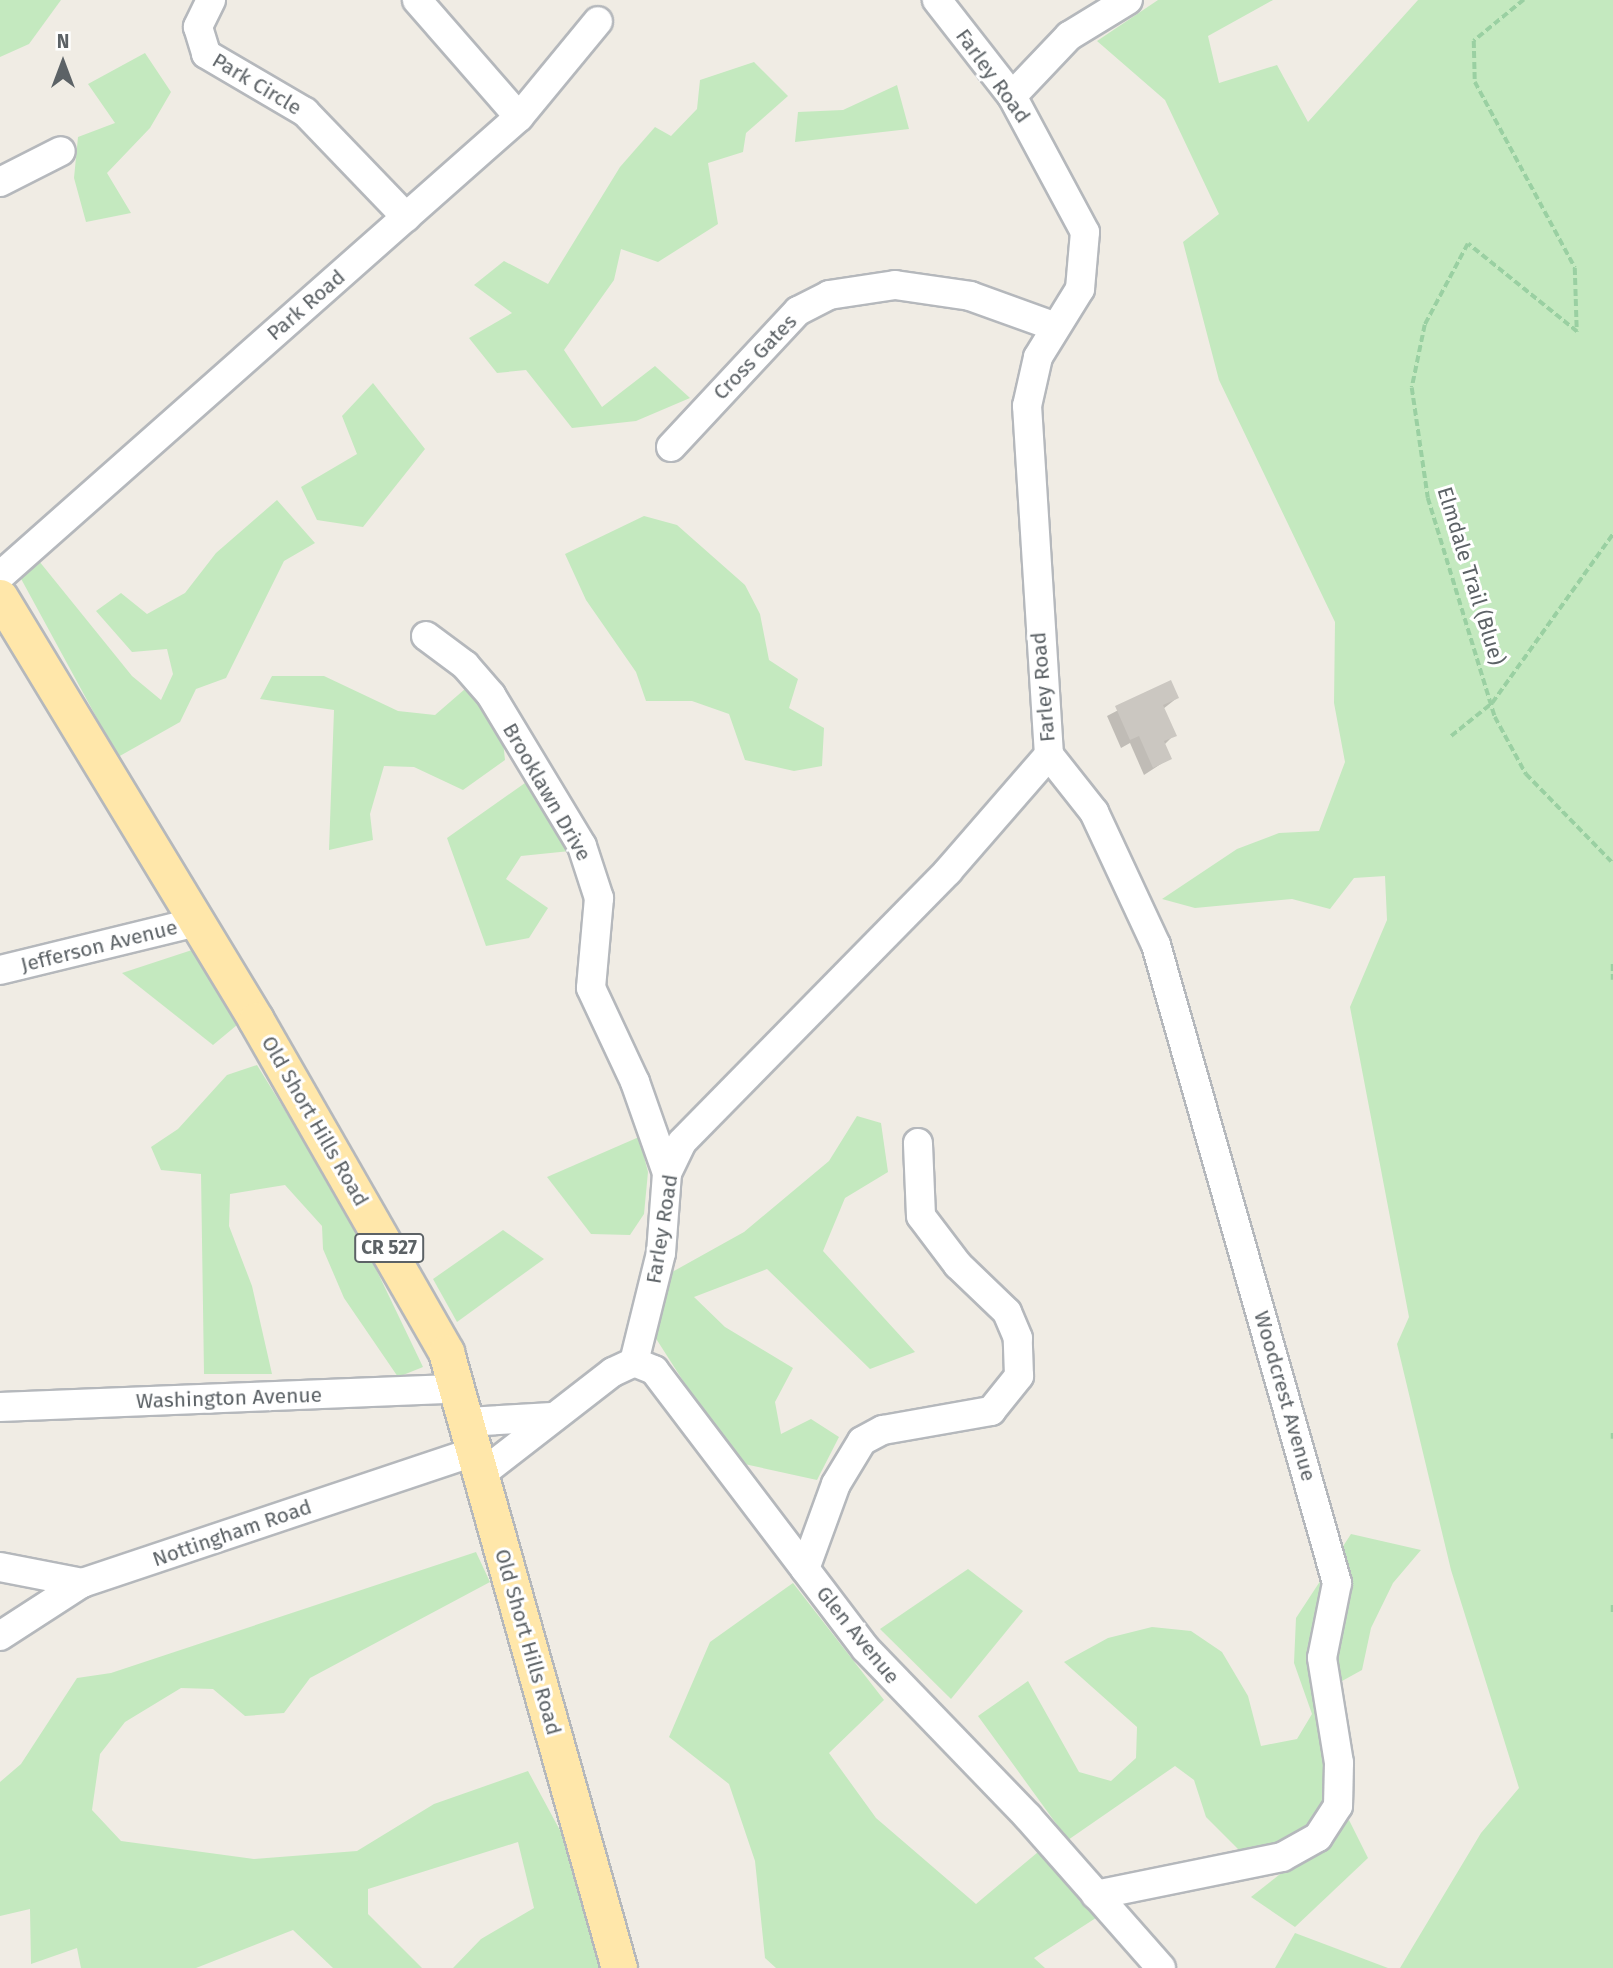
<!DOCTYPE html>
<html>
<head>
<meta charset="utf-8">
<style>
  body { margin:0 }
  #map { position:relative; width:1613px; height:1968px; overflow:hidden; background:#f0ece4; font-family:"Fira Sans",sans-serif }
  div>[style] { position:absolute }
  .green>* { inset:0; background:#c4e9bf }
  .shadow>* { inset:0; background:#0003 }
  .building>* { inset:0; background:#cbc7c1 }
  .path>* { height:3.5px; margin-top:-1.75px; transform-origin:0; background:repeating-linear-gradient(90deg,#9ad0a2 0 7px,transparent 0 10.5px) }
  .roads { filter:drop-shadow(2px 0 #b5b8bc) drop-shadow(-2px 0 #b5b8bc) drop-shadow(0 2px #b5b8bc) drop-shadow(0 -2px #b5b8bc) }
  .minor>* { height:28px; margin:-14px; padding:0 14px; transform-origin:14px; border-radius:14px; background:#fff }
  .major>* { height:35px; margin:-17.5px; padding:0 17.5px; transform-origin:17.5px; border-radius:17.5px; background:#ffe7aa }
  span { translate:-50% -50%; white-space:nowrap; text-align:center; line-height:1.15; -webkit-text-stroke:6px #fff; paint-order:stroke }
  .shield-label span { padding:2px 5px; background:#fff; border:2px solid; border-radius:5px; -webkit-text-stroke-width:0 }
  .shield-label { font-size:19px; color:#5c6266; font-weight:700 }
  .street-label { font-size:21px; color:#5c6266 }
  .north { position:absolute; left:28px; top:28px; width:70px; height:70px; -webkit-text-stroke:5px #fff; paint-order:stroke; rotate:0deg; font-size:19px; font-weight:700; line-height:28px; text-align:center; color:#5c6266 }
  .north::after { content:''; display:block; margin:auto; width:24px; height:32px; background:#5c6266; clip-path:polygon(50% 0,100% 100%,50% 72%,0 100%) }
</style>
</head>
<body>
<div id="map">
  <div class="green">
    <div style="clip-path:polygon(0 0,61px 0,29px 44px,0 57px)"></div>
    <div style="clip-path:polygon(1158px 0,1273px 0,1208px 36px,1219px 83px,1277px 65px,1308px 122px,1418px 0,1613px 0,1613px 1968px,1400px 1968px,1481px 1833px,1519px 1788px,1451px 1570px,1397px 1344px,1409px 1317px,1350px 1007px,1387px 920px,1385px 876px,1354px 878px,1330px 909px,1292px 899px,1195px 908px,1162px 899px,1237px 849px,1279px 833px,1319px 831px,1345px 762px,1334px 703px,1335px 622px,1219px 380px,1183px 242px,1219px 214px,1165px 100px,1097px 41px)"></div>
    <div style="clip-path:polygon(145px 53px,171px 92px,150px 128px,107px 173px,131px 213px,86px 222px,74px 178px,78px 137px,115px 123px,88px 84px)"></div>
    <div style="clip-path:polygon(754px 62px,788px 96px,746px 133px,743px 152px,708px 163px,718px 224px,658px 262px,621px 249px,614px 280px,564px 350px,602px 407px,655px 366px,690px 398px,636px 421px,572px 428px,526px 370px,497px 373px,469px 338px,512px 313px,474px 285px,504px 261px,548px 284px,620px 167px,655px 127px,671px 136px,697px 109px,700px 80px)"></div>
    <div style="clip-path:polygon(897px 85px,909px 129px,795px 142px,798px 112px,843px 110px)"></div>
    <div style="clip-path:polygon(373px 383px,425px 449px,363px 527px,317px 520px,301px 487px,357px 454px,342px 416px)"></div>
    <div style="clip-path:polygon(277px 500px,315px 543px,284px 561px,226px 678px,196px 689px,180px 722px,118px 757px,19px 575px,39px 561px,132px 676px,161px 700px,173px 674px,167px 649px,132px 652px,96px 611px,121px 593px,147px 614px,185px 593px,216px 553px)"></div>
    <div style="clip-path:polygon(644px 516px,677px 525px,745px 585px,760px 614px,769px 660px,798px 679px,789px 708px,824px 728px,822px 766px,794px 771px,745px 760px,729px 714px,692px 701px,646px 701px,636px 672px,586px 600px,565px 554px)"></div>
    <div style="clip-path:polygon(272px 676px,324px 676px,398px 711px,435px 715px,465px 689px,502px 732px,505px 760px,463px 790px,414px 767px,384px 766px,370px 814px,373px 840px,329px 850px,334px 710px,260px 699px)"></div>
    <div style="clip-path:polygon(525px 783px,570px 851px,521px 856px,506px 879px,548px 908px,529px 938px,486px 946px,447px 838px)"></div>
    <div style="clip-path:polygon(192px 950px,237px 1025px,213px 1045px,122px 973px)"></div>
    <div style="clip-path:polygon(257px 1065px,352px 1219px,423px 1367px,398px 1377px,344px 1298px,323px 1249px,322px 1226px,285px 1185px,230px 1194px,229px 1226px,252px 1286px,272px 1374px,204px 1374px,201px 1174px,161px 1170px,151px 1147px,178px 1129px,227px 1075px)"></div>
    <div style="clip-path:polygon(857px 1116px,881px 1123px,888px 1172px,845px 1198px,823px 1251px,915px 1352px,870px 1369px,767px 1269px,694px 1297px,725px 1327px,793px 1368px,775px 1402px,781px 1434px,811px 1419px,839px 1437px,817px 1480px,735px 1462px,655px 1337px,665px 1276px,744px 1232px,829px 1161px)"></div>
    <div style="clip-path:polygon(639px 1137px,648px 1172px,644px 1214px,630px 1235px,591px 1234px,547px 1177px)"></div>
    <div style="clip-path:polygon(503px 1230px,544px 1259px,457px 1322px,433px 1279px)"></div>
    <div style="clip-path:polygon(1351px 1534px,1421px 1550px,1393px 1583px,1371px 1628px,1362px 1670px,1322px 1692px,1335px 1766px,1326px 1809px,1301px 1837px,1241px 1852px,1206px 1817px,1194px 1780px,1175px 1766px,1068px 1840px,978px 1716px,1028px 1681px,1079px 1772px,1111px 1781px,1136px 1758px,1137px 1727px,1064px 1662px,1108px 1638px,1152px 1627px,1191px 1631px,1222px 1652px,1248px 1696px,1261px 1746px,1297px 1739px,1312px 1714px,1294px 1663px,1296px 1618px)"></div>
    <div style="clip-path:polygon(476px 1552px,490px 1582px,310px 1678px,284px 1713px,245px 1716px,213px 1689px,181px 1688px,125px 1722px,100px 1754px,92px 1810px,121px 1841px,254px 1859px,357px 1851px,434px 1804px,528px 1771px,570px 1849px,603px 1968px,453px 1968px,481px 1939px,534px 1908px,518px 1842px,368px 1889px,368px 1914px,422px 1968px,333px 1968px,293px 1930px,196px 1968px,81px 1968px,77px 1948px,31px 1964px,30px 1909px,0 1916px,0 1782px,21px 1764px,77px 1678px,111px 1673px)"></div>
    <div style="clip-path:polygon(968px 1569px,1023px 1611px,951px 1699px,880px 1629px)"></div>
    <div style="clip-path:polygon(793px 1583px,884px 1700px,829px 1753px,876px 1818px,976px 1904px,1044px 1847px,1102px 1914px,1034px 1958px,1045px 1968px,776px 1968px,765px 1958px,755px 1861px,729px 1784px,669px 1737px,710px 1642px)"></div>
    <div style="clip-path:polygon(1349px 1820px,1368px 1858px,1295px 1927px,1251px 1897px)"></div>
    <div style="clip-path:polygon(1295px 1933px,1388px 1968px,1275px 1968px)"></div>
  </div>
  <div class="shadow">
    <div style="clip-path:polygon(1170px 683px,1177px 698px,1163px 709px,1174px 735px,1164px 745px,1170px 758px,1144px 775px,1130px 743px,1121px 748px,1107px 716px)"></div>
  </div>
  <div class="building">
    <div style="clip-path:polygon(1171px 680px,1179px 698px,1163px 705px,1177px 736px,1164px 741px,1172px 759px,1153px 768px,1139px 736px,1130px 740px,1115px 706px)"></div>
  </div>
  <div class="path">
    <div style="left:1524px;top:0;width:65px;rotate:140.6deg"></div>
    <div style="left:1474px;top:41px;width:41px;rotate:88.6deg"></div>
    <div style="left:1475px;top:82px;width:211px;rotate:61.7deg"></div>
    <div style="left:1575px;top:268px;width:64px;rotate:88.2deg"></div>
    <div style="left:1577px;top:332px;width:140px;rotate:-141.1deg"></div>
    <div style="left:1468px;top:244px;width:92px;rotate:118deg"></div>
    <div style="left:1425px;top:325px;width:64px;rotate:101.7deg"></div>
    <div style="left:1412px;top:388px;width:111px;rotate:81.7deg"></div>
    <div style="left:1428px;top:498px;width:229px;rotate:73deg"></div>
    <div style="left:1495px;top:717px;width:65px;rotate:61.5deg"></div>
    <div style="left:1526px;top:774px;width:124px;rotate:45.7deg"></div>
    <div style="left:1451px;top:736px;width:53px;rotate:-38.8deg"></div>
    <div style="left:1492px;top:703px;width:208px;rotate:-54.4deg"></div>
    <div style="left:1613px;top:964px;width:16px;rotate:90deg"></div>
    <div style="left:1613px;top:1433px;width:6px;rotate:90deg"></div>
    <div style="left:1613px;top:1605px;width:9px;rotate:90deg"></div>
  </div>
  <div class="roads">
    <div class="minor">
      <div style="left:211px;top:0;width:30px;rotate:116deg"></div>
      <div style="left:198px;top:27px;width:28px;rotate:73deg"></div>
      <div style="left:206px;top:54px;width:115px;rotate:30.4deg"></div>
      <div style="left:305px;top:112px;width:146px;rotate:46.1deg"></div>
      <div style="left:417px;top:0;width:155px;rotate:48.9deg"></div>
      <div style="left:1012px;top:96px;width:83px;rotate:-46.5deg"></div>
      <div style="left:1069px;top:36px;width:69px;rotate:-31.4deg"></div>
      <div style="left:0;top:182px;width:68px;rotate:-26.9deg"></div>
      <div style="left:671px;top:447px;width:186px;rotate:-47deg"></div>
      <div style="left:798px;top:311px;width:35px;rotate:-27deg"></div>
      <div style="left:829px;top:295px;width:67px;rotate:-8.6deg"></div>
      <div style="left:895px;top:285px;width:76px;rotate:8.3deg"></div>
      <div style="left:970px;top:296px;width:91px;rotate:19.8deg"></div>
      <div style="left:0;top:576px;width:693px;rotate:-41.49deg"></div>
      <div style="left:519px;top:117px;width:124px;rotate:-50.5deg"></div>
      <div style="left:426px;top:636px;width:49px;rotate:36.6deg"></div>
      <div style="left:465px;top:665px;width:40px;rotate:49deg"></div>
      <div style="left:491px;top:695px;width:176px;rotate:58.9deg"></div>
      <div style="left:582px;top:846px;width:55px;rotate:71.9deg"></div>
      <div style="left:599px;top:898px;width:90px;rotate:95.1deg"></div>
      <div style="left:591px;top:988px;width:104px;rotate:64.9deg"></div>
      <div style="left:635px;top:1082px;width:96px;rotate:70.6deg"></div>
      <div style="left:1049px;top:755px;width:73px;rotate:51.7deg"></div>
      <div style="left:1094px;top:812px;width:147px;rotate:65deg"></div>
      <div style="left:1156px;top:945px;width:663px;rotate:74.16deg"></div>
      <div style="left:1337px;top:1583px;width:76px;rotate:101.3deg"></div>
      <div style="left:1322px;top:1658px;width:106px;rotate:80.8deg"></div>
      <div style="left:1339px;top:1763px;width:43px;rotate:91.3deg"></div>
      <div style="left:1338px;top:1806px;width:37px;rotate:123deg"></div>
      <div style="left:1318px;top:1837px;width:41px;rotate:150.9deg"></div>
      <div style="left:1282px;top:1857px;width:190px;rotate:168.5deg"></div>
      <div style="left:0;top:970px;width:203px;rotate:-13.7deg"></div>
      <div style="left:634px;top:1362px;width:112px;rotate:-76.1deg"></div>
      <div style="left:661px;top:1253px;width:80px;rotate:-85.7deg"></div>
      <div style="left:667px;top:1173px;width:34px;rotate:-64deg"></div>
      <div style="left:682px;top:1142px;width:380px;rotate:-45.5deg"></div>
      <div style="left:948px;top:871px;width:154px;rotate:-49deg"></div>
      <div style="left:1049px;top:755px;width:350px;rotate:-93.6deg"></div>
      <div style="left:1027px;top:406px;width:50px;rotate:-77.3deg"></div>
      <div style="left:1038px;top:357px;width:80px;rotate:-58.3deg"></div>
      <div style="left:1080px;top:289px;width:57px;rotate:-85deg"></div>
      <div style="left:1085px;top:232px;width:154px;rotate:-118.2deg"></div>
      <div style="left:1012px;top:96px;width:122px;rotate:-128deg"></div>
      <div style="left:0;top:1407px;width:458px;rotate:-2.3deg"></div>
      <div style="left:467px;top:1422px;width:85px;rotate:-3.4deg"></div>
      <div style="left:480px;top:1475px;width:168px;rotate:-37.8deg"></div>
      <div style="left:613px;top:1372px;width:23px;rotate:-25deg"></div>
      <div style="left:634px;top:1362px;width:22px;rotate:22deg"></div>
      <div style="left:654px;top:1370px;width:350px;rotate:52.8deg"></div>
      <div style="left:866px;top:1649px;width:233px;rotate:46deg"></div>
      <div style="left:1028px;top:1817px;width:201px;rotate:48.6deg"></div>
      <div style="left:0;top:1567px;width:84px;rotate:11deg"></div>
      <div style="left:805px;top:1569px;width:90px;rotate:-70deg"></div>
      <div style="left:836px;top:1484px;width:50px;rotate:-58.8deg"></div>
      <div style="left:862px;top:1441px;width:24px;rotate:-28deg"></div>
      <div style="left:883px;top:1430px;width:110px;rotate:-10deg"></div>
      <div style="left:991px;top:1411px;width:45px;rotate:-51.3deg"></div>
      <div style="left:1019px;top:1376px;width:38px;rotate:-92deg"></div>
      <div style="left:1018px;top:1338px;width:28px;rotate:-113deg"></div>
      <div style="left:1007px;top:1312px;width:68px;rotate:-136.2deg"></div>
      <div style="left:958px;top:1265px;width:61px;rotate:-127.1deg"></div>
      <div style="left:921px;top:1216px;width:73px;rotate:-92.4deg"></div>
      <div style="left:0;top:1636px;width:98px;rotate:-32.9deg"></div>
      <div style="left:82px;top:1583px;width:413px;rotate:-18.5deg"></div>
    </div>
    <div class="major">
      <div style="left:0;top:597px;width:494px;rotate:58.8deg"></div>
      <div style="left:256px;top:1020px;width:383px;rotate:60.2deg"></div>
      <div style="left:446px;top:1352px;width:640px;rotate:74.31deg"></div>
    </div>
  </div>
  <div class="shield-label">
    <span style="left:389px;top:1248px">CR 527</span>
  </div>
  <div class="street-label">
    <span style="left:993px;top:76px;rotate:54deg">Farley Road</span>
    <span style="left:257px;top:84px;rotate:31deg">Park Circle</span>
    <span style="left:306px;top:305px;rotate:-41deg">Park Road</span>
    <span style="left:755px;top:357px;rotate:-46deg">Cross Gates</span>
    <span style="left:1471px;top:576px;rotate:73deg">Elmdale Trail (Blue)</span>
    <span style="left:1043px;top:687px;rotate:-95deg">Farley Road</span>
    <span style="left:547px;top:792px;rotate:60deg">Brooklawn Drive</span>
    <span style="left:99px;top:946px;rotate:-14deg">Jefferson Avenue</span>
    <span style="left:315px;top:1121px;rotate:60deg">Old Short Hills Road</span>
    <span style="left:662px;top:1229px;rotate:-81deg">Farley Road</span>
    <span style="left:1285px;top:1396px;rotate:74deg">Woodcrest Avenue</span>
    <span style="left:229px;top:1398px;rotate:-2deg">Washington Avenue</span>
    <span style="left:232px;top:1533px;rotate:-19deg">Nottingham Road</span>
    <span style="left:858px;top:1635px;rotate:51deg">Glen Avenue</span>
    <span style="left:528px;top:1642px;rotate:74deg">Old Short Hills Road</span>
  </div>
  <div class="north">N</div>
</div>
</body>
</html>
